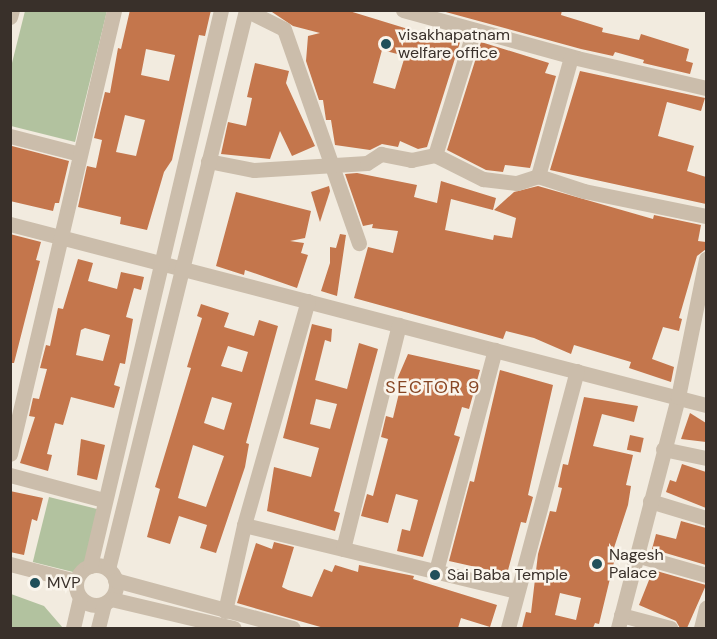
<!DOCTYPE html>
<html>
<head>
<meta charset="utf-8">
<style>
  body { margin:0 }
  #map { position:relative; width:717px; height:639px; overflow:hidden; background:#f2ebdf; font-family:"DM Sans",sans-serif }
  div>[style] { position:absolute }
  .green>* { inset:0; background:#b2c29f; transform-origin:0 0 }
  .building>* { inset:0; background:#c4764c; transform-origin:0 0 }
  .minor>* { height:15px; margin:-7.5px; padding:0 7.5px; transform-origin:7.5px; border-radius:7.5px; background:#cbbdab }
  .minor>.ring { margin:-7.5px; padding:0; box-sizing:content-box; background:none; border:15px solid #cbbdab; border-radius:50% }
  .dots>* { width:16px; height:16px; translate:-50% -50%; box-sizing:border-box; border:3px solid #faf5ec; border-radius:50% }
  span { translate:-50% -50%; white-space:nowrap; text-align:center; line-height:1.15; -webkit-text-stroke:5px #faf5ec; paint-order:stroke }
  .poi-label { font-size:16px; color:#39302a }
  .left { translate:0 -50%; text-align:left }
  .neighbourhood-label { font-size:18px; color:#864624; letter-spacing:1.5px }
  .frame { position:absolute; inset:0; border:12px solid #39302a; pointer-events:none }
</style>
</head>
<body>
<div id="map">
  <div class="green">
    <div style="clip-path:polygon(25px 11px,107px 11px,75px 142px,11px 126px,11px 67px)"></div>
    <div style="left:49px;top:497px;width:56px;height:67px;rotate:14deg"></div>
    <div style="clip-path:polygon(11px 594px,44px 606px,63px 628px,11px 628px)"></div>
  </div>
  <div class="building">
    <div style="clip-path:polygon(evenodd,130px 10px,211px 10px,205px 36px,199px 35px,172px 160px,164px 172px,147px 230px,120px 224px,121px 217px,78px 207px,87px 166px,96px 168px,102px 140px,94px 138px,105px 92px,110px 93px,118px 48px,121px 49px,130px 10px,146px 49px,175px 55px,169px 81px,141px 75px,146px 49px,130px 10px,125px 115px,145px 120px,136px 156px,116px 152px,125px 115px)"></div>
    <div style="clip-path:polygon(evenodd,269px 10px,346px 10px,434px 37px,436px 29px,462px 36px,427px 147px,418px 149px,400px 141px,398px 147px,382px 144px,370px 150px,335px 145px,331px 120px,326px 120px,323px 100px,319px 100px,306px 61px,308px 36px,320px 33px,293px 26px,269px 10px,382px 50px,405px 56px,395px 89px,373px 83px,382px 50px)"></div>
    <div style="clip-path:polygon(562px 10px,561px 15px,603px 28px,602px 32px,639px 40px,641px 34px,689px 49px,686px 61px,693px 63px,690px 74px,643px 63px,644px 60px,615px 52px,613px 56px,581px 49px,442px 11px)"></div>
    <div style="clip-path:polygon(481px 42px,549px 63px,545px 73px,556px 76px,530px 168px,505px 165px,503px 172px,486px 170px,447px 150px)"></div>
    <div style="clip-path:polygon(255px 63px,289px 71px,286px 83px,315px 146px,292px 156px,280px 131px,270px 159px,221px 154px,228px 122px,246px 126px,252px 98px,247px 97px)"></div>
    <div style="clip-path:polygon(580px 71px,705px 98px,701px 111px,667px 102px,658px 136px,694px 146px,687px 171px,706px 177px,706px 204px,550px 170px)"></div>
    <div style="clip-path:polygon(12px 146px,69px 161px,59px 203px,55px 203px,53px 211px,10px 201px)"></div>
    <div style="clip-path:polygon(357px 173px,417px 185px,414px 197px,437px 203px,441px 181px,496px 198px,493px 210px,451px 199px,445px 230px,493px 240px,494px 235px,512px 238px,516px 218px,494px 210px,514px 192px,538px 186px,653px 219px,654px 215px,701px 225px,698px 241px,706px 242px,706px 249px,697px 256px,679px 318px,682px 319px,679px 331px,663px 327px,652px 359px,674px 367px,671px 382px,629px 368px,631px 362px,574px 345px,571px 354px,534px 338px,506px 331px,503px 339px,354px 298px,368px 247px,393px 253px,398px 231px,372px 228px,373px 224px,363px 226px,345px 174px)"></div>
    <div style="clip-path:polygon(329px 186px,330px 191px,320px 222px,311px 192px)"></div>
    <div style="clip-path:polygon(236px 192px,311px 211px,305px 238px,290px 241px,304px 243px,301px 253px,308px 255px,297px 288px,245px 270px,244px 275px,216px 266px)"></div>
    <div style="clip-path:polygon(10px 234px,41px 242px,36px 260px,40px 261px,14px 363px,10px 363px)"></div>
    <div style="clip-path:polygon(340px 234px,346px 235px,337px 296px,321px 291px,330px 263px,330px 247px,336px 248px)"></div>
    <div style="clip-path:polygon(evenodd,78px 259px,93px 263px,88px 281px,117px 289px,121px 272px,144px 277px,141px 290px,134px 288px,126px 317px,133px 319px,125px 364px,120px 363px,114px 385px,120px 387px,114px 408px,71px 397px,63px 425px,55px 423px,47px 454px,52px 455px,48px 471px,20px 463px,35px 417px,29px 416px,33px 398px,39px 399px,47px 369px,40px 368px,46px 345px,50px 346px,58px 308px,63px 309px,78px 259px,85px 328px,110px 335px,103px 361px,76px 355px,81px 330px,85px 328px)"></div>
    <div style="clip-path:polygon(evenodd,201px 304px,229px 313px,224px 327px,254px 336px,259px 320px,278px 326px,246px 443px,249px 444px,245px 467px,216px 553px,200px 548px,207px 525px,179px 516px,170px 544px,147px 537px,160px 489px,155px 487px,191px 368px,187px 367px,202px 318px,197px 316px,201px 304px,228px 346px,248px 352px,242px 372px,221px 366px,228px 346px,201px 304px,212px 397px,232px 403px,224px 430px,204px 423px,212px 397px,201px 304px,193px 445px,224px 456px,206px 507px,178px 498px,193px 445px)"></div>
    <div style="clip-path:polygon(evenodd,312px 324px,332px 329px,331px 342px,325px 340px,315px 380px,347px 389px,359px 343px,378px 349px,334px 511px,340px 513px,335px 531px,267px 511px,274px 467px,311px 477px,319px 448px,283px 438px,312px 324px,316px 399px,337px 404px,330px 429px,310px 424px,316px 399px)"></div>
    <div style="clip-path:polygon(408px 354px,480px 370px,469px 409px,462px 407px,454px 435px,460px 437px,423px 557px,397px 551px,402px 529px,410px 531px,418px 500px,396px 494px,388px 523px,361px 516px,367px 494px,373px 496px,388px 439px,381px 437px,386px 416px,393px 418px,399px 393px,392px 391px)"></div>
    <div style="clip-path:polygon(500px 370px,553px 385px,528px 495px,533px 497px,526px 523px,521px 522px,507px 574px,449px 561px,470px 481px,474px 482px)"></div>
    <div style="clip-path:polygon(evenodd,584px 397px,638px 406px,634px 422px,602px 414px,593px 446px,633px 455px,626px 485px,631px 486px,628px 505px,611px 557px,615px 558px,599px 624px,595px 623px,593px 628px,522px 628px,526px 612px,531px 613px,538px 554px,550px 511px,556px 512px,562px 488px,558px 487px,563px 464px,568px 465px,584px 397px,560px 593px,581px 598px,576px 620px,555px 615px,560px 593px)"></div>
    <div style="clip-path:polygon(690px 413px,706px 423px,706px 442px,681px 439px)"></div>
    <div style="left:630px;top:435px;width:14px;height:15px;rotate:12deg"></div>
    <div style="clip-path:polygon(81px 439px,105px 445px,97px 480px,77px 475px)"></div>
    <div style="clip-path:polygon(682px 464px,706px 472px,706px 508px,666px 492px,670px 480px,676px 482px)"></div>
    <div style="clip-path:polygon(10px 491px,43px 498px,37px 521px,32px 519px,24px 555px,10px 552px)"></div>
    <div style="clip-path:polygon(681px 521px,706px 528px,706px 565px,652px 549px,656px 534px,676px 539px)"></div>
    <div style="clip-path:polygon(274px 542px,294px 547px,282px 587px,288px 590px,312px 597px,324px 569px,332px 572px,335px 565px,358px 572px,359px 565px,414px 576px,413px 579px,497px 605px,490px 627px,461px 618px,458px 628px,324px 628px,237px 603px,256px 543px,272px 549px)"></div>
    <div style="clip-path:polygon(653px 570px,706px 585px,687px 628px,680px 628px,676px 621px,639px 605px)"></div>
  </div>
  <div class="minor">
    <div style="left:246px;top:10px;width:42px;rotate:26.6deg"></div>
    <div style="left:284px;top:29px;width:227px;rotate:70.7deg"></div>
    <div style="left:403px;top:10px;width:180px;rotate:15.4deg"></div>
    <div style="left:577px;top:58px;width:132px;rotate:13.1deg"></div>
    <div style="left:10px;top:17px;width:7px;rotate:-74deg"></div>
    <div style="left:474px;top:30px;width:131px;rotate:107.3deg"></div>
    <div style="left:435px;top:155px;width:54px;rotate:26.6deg"></div>
    <div style="left:483px;top:179px;width:34px;rotate:7deg"></div>
    <div style="left:517px;top:183px;width:22px;rotate:-18deg"></div>
    <div style="left:571px;top:57px;width:123px;rotate:105.5deg"></div>
    <div style="left:538px;top:176px;width:48px;rotate:18.1deg"></div>
    <div style="left:584px;top:191px;width:125px;rotate:11.6deg"></div>
    <div style="left:10px;top:136px;width:72px;rotate:14.4deg"></div>
    <div style="left:208px;top:161px;width:47px;rotate:11.1deg"></div>
    <div style="left:254px;top:170px;width:113px;rotate:-3.5deg"></div>
    <div style="left:367px;top:163px;width:17px;rotate:-33deg"></div>
    <div style="left:381px;top:154px;width:31px;rotate:11deg"></div>
    <div style="left:411px;top:160px;width:25px;rotate:-12deg"></div>
    <div style="left:10px;top:224px;width:719px;rotate:14.58deg"></div>
    <div style="left:663px;top:449px;width:44px;rotate:11.8deg"></div>
    <div style="left:10px;top:454px;width:456px;rotate:-76.8deg"></div>
    <div style="left:10px;top:475px;width:97px;rotate:14.9deg"></div>
    <div style="left:650px;top:501px;width:59px;rotate:16.9deg"></div>
    <div style="left:244px;top:525px;width:280px;rotate:13.6deg"></div>
    <div style="left:343px;top:549px;width:231px;rotate:-76deg"></div>
    <div style="left:636px;top:555px;width:73px;rotate:15.9deg"></div>
    <div style="left:10px;top:564px;width:68px;rotate:14.4deg"></div>
    <div class="ring" style="left:76px;top:565px;width:25px;height:25px"></div>
    <div style="left:90px;top:566px;width:571px;rotate:-76.74deg"></div>
    <div style="left:108px;top:569px;width:576px;rotate:-76.13deg"></div>
    <div style="left:436px;top:571px;width:229px;rotate:-75.1deg"></div>
    <div style="left:115px;top:580px;width:184px;rotate:15.1deg"></div>
    <div style="left:111px;top:599px;width:126px;rotate:13.3deg"></div>
    <div style="left:225px;top:611px;width:88px;rotate:-77.5deg"></div>
    <div style="left:244px;top:525px;width:233px;rotate:-74.1deg"></div>
    <div style="left:621px;top:615px;width:51px;rotate:14.9deg"></div>
    <div style="left:73px;top:628px;width:31px;rotate:-77deg"></div>
    <div style="left:98px;top:628px;width:25px;rotate:-76deg"></div>
    <div style="left:508px;top:628px;width:266px;rotate:-75deg"></div>
    <div style="left:618px;top:628px;width:239px;rotate:-75.4deg"></div>
    <div style="left:678px;top:397px;width:141px;rotate:-78.5deg"></div>
    <div style="left:701px;top:628px;width:21px;rotate:-76deg"></div>
  </div>
  <div class="dots">
    <div style="left:386px;top:44px;background:#20505a"></div>
    <div style="left:597px;top:564px;background:#20505a"></div>
    <div style="left:435px;top:575px;background:#20505a"></div>
    <div style="left:35px;top:583px;background:#20505a"></div>
  </div>
  <div class="poi-label">
    <span class="left" style="left:398px;top:44px">visakhapatnam<br>welfare office</span>
    <span class="left" style="left:609px;top:564px">Nagesh<br>Palace</span>
    <span class="left" style="left:447px;top:575px">Sai Baba Temple</span>
    <span class="left" style="left:47px;top:583px">MVP</span>
  </div>
  <div class="neighbourhood-label">
    <span style="left:433px;top:387px">SECTOR 9</span>
  </div>
  <div class="frame"></div>
</div>
</body>
</html>
